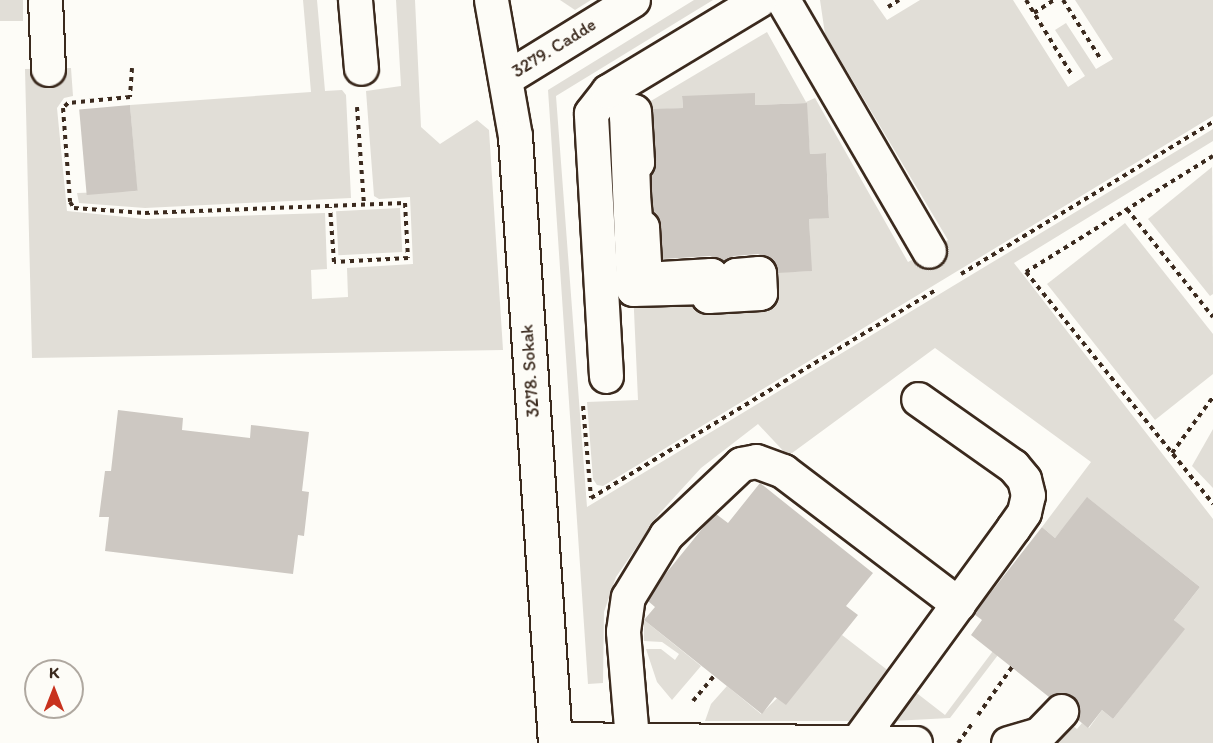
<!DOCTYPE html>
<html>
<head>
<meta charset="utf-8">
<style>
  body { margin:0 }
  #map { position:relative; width:1213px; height:743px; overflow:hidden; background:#fdfcf7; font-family:Itim,sans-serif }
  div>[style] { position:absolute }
  .green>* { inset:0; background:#e1ded7; transform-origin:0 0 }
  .building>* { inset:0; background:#cdc8c2; transform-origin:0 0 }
  .path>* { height:4px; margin-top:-2px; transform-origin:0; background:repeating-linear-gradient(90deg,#3b2a1e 0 4.5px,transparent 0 9px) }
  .roads { filter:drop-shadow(2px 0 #3b2a1e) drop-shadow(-2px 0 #3b2a1e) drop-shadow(0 2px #3b2a1e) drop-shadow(0 -2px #3b2a1e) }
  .minor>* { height:33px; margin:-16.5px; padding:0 16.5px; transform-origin:16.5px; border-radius:16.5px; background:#fdfcf7 }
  span { translate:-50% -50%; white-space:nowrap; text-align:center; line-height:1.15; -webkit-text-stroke:6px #fdfcf7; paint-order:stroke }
  .street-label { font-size:18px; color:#3b2a1e }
  .north { position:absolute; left:24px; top:659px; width:60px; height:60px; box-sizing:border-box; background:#fdfcf7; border:2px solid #afa8a0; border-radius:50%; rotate:0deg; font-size:16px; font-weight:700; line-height:24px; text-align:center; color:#3b2a1e }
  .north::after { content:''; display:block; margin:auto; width:21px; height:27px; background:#c8321e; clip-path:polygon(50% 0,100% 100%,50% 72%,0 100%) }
</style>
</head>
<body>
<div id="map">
  <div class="green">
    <div style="left:0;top:0;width:23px;height:21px"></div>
    <div style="clip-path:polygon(303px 0,317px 0,325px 91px,342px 90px,346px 95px,351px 198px,145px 208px,79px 203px,77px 193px,137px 191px,130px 105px,311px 92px)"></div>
    <div style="clip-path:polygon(396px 0,415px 0,421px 127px,440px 144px,477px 120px,489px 130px,503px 350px,32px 358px,25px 69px,71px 68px,73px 96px,64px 98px,57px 108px,67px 211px,145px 219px,325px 213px,327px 269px,311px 270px,312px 299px,348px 297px,347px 268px,413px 264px,410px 197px,379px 199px,374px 196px,366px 91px,401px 86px)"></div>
    <div style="clip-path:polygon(560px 0,591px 0,575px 10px)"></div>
    <div style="clip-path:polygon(694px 0,713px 0,556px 96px,587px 507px,1213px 129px,1213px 141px,1014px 263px,1213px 519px,1213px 743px,1050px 743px,1069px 723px,1077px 729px,1082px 723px,1089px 728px,1102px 710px,1113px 719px,1184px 629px,1174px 620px,1200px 587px,1088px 498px,1055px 538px,1042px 527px,1091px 462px,935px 348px,788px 456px,758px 424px,701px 468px,659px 514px,616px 577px,604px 612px,603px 683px,588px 684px,548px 90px)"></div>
    <div style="clip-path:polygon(820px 0,873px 0,887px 20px,920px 0,1013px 0,1068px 87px,1085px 76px,1055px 30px,1066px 23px,1096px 69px,1113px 59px,1075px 0,1213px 0,1213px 116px,603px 486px,597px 485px,593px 479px,587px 402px,638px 400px,633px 289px,759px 273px,811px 271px,809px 219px,829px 217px,826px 153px,810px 154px,806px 103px,755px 105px,755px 94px,682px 97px,683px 108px,634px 111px,767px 32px,806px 102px,815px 98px,908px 262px,948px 240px,825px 34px)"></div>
    <div style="clip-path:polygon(1212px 167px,1213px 294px,1210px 296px,1148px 219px)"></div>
    <div style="left:400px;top:208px;width:44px;height:64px;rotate:87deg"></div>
    <div style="clip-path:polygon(1125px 223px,1213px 334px,1213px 374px,1155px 420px,1047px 284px)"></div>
    <div style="clip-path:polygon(1213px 429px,1213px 488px,1192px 466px)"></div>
    <div style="clip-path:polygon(644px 620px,701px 666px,672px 700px,657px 682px,646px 649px,661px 649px,675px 660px,679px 654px,662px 642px,644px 641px)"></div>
    <div style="clip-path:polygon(842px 635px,890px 672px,854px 721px,705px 721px,711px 704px,727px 686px,761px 714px)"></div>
    <div style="clip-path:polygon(993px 651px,998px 655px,950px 718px,892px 721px,914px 691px,945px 715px)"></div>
  </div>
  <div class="building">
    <div style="clip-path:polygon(755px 93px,755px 105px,807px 103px,810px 154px,826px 153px,829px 218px,809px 219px,812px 271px,778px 273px,774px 262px,758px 254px,734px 256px,723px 262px,710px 256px,663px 259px,661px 226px,653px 213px,652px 194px,651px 173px,656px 161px,653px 109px,683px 108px,682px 96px)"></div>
    <div style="left:130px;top:105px;width:86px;height:51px;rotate:85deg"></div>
    <div style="clip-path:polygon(118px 410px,183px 418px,182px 430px,250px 438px,251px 425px,309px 432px,302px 491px,309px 492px,304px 536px,298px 535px,293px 574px,105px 551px,109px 517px,99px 517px,105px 471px,111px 471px)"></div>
    <div style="clip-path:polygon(760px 483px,873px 573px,846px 606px,858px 615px,786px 705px,775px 697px,762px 714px,644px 620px,655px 607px,648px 601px,659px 582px,710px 519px,716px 514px,728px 523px)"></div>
    <div style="clip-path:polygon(1087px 497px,1200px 587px,1174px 620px,1185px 629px,1113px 719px,1102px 710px,1088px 728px,1077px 719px,1079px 706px,1073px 697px,1065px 693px,1049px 697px,971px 635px,982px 620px,974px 614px,1042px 527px,1055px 538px)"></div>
  </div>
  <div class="path">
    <div style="left:1026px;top:0;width:88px;rotate:58.5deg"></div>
    <div style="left:1063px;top:0;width:69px;rotate:57.5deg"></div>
    <div style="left:888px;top:7px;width:13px;rotate:-32deg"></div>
    <div style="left:1034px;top:13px;width:24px;rotate:-33deg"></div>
    <div style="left:132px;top:68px;width:29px;rotate:94deg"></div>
    <div style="left:130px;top:97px;width:62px;rotate:174.5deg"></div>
    <div style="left:68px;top:103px;width:7px;rotate:135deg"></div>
    <div style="left:63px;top:108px;width:94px;rotate:85.7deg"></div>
    <div style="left:70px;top:202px;width:7px;rotate:56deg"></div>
    <div style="left:74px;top:208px;width:71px;rotate:4deg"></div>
    <div style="left:145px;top:213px;width:260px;rotate:-2.2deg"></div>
    <div style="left:405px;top:203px;width:55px;rotate:86.9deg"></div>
    <div style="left:408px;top:258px;width:74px;rotate:176.9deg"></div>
    <div style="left:334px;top:262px;width:55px;rotate:-94.2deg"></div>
    <div style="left:357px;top:107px;width:98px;rotate:85.9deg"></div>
    <div style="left:1213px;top:156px;width:220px;rotate:148.2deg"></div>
    <div style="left:1026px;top:272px;width:298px;rotate:51.1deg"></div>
    <div style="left:1127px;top:209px;width:138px;rotate:51.5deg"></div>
    <div style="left:961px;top:274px;width:294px;rotate:-31.1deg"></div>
    <div style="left:583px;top:406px;width:92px;rotate:85deg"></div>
    <div style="left:591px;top:498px;width:401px;rotate:-31.1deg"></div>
    <div style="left:1172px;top:453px;width:69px;rotate:-53.8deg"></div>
    <div style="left:693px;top:701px;width:33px;rotate:-50deg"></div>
    <div style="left:978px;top:715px;width:59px;rotate:-54.7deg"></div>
    <div style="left:958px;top:743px;width:24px;rotate:-54deg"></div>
  </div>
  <div class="roads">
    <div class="minor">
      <div style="left:45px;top:0;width:69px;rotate:87.5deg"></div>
      <div style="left:355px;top:0;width:68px;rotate:85deg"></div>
      <div style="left:491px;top:0;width:138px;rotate:80deg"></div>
      <div style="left:515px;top:136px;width:608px;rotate:86.23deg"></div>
      <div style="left:783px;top:0;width:290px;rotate:59.8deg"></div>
      <div style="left:506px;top:78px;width:149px;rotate:-31.6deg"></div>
      <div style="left:634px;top:111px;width:51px;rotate:86.6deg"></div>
      <div style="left:637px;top:162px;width:5px;rotate:180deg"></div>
      <div style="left:632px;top:162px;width:33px;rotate:88deg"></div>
      <div style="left:633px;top:195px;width:33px;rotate:85deg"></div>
      <div style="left:636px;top:228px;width:6px;rotate:-9deg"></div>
      <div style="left:642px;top:227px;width:52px;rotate:86.7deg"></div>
      <div style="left:645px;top:279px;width:66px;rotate:-3.5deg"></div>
      <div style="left:711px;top:275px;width:7px;rotate:90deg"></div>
      <div style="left:711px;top:282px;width:25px;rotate:-2deg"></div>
      <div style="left:736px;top:281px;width:6px;rotate:-90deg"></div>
      <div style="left:736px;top:275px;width:23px;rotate:-5deg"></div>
      <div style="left:759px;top:273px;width:20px;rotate:87deg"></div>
      <div style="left:760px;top:293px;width:52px;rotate:176.7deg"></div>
      <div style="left:708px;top:296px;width:9px;rotate:-96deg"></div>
      <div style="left:707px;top:287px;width:74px;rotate:178.5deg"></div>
      <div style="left:633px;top:289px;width:173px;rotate:-92.3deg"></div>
      <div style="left:626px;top:116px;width:9px;rotate:-32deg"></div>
      <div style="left:606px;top:376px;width:263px;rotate:-93.3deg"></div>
      <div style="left:591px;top:113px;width:28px;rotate:-52deg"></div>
      <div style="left:608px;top:91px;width:176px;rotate:-31.1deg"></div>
      <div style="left:555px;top:739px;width:360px;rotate:0.6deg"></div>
      <div style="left:632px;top:739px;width:108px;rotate:-94.8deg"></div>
      <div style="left:623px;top:631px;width:34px;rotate:-82deg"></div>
      <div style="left:628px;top:597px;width:73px;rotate:-58.5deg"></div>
      <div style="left:666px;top:535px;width:103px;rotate:-43.4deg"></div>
      <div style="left:741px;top:464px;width:15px;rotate:-11deg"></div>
      <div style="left:756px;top:461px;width:29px;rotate:20deg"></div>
      <div style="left:783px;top:471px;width:220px;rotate:37.2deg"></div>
      <div style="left:857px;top:742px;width:265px;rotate:-53.9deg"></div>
      <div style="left:1013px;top:528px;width:19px;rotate:-55deg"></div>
      <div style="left:1024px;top:512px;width:17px;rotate:-77deg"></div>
      <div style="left:1028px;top:495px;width:16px;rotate:-104deg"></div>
      <div style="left:1024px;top:479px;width:17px;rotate:-130deg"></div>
      <div style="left:1013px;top:466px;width:116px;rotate:-144.8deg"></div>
      <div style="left:1008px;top:743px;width:32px;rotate:-16deg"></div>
      <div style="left:1039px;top:734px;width:32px;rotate:-46deg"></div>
    </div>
  </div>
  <div class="street-label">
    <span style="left:554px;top:48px;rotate:-32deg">3279. Cadde</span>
    <span style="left:530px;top:371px;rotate:-94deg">3278. Sokak</span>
  </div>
  <div class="north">K</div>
</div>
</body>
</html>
